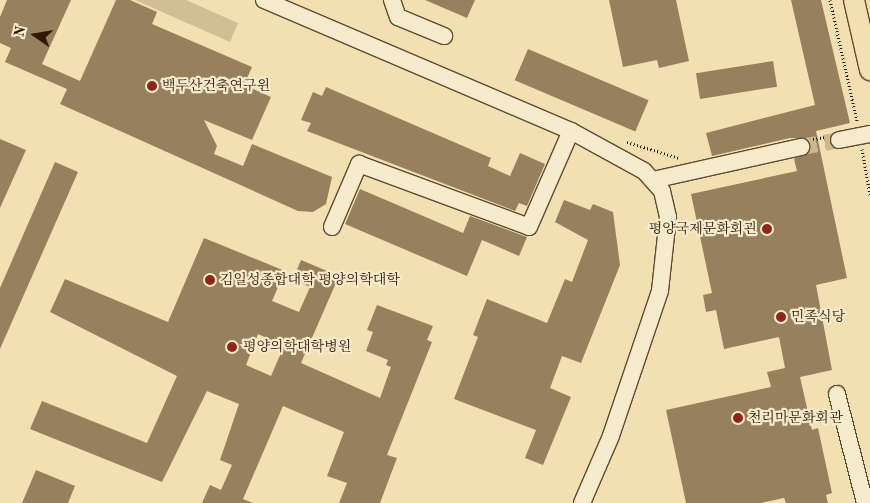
<!DOCTYPE html>
<html>
<head>
<meta charset="utf-8">
<style>
  body { margin:0 }
  #map { position:relative; width:870px; height:503px; overflow:hidden; background:#f3e0b2; font-family:"Old Standard TT","Noto Serif KR",serif }
  div>[style] { position:absolute }
  .green>* { inset:0; background:#d2be94 }
  .building>* { inset:0; background:#96805e; transform-origin:0 0 }
  .minor-tunnel>* { height:16px; margin-top:-8px; transform-origin:0; background:repeating-linear-gradient(90deg,#ccb88f 0 16px,transparent 0 24px) }
  .path>* { height:3px; margin-top:-1.5px; transform-origin:0; background:repeating-linear-gradient(90deg,#311702 0 1px,transparent 0 3.5px) }
  .roads { filter:drop-shadow(1px 0 #62492e) drop-shadow(-1px 0 #62492e) drop-shadow(0 1px #62492e) drop-shadow(0 -1px #62492e) }
  .minor>* { height:16px; margin:-8px; padding:0 8px; transform-origin:8px; border-radius:8px; background:#f7ebcd }
  .major>* { height:20px; margin:-10px; padding:0 10px; transform-origin:10px; border-radius:10px; background:#f3e0b2 }
  .dots>* { width:14px; height:14px; translate:-50% -50%; box-sizing:border-box; border:2px solid #f7ebcd; border-radius:50% }
  span { translate:-50% -50%; white-space:nowrap; text-align:center; line-height:1.15; -webkit-text-stroke:4.5px #f7ebcd; paint-order:stroke }
  .poi-label { font-size:14px; color:#311702 }
  .left { translate:0 -50%; text-align:left }
  .right { translate:-100% -50%; text-align:right }
  .north { position:absolute; left:10px; top:10px; width:50px; height:50px; -webkit-text-stroke:4px #f7ebcd; paint-order:stroke; rotate:283deg; font-size:14px; font-weight:700; line-height:20px; text-align:center; color:#311702 }
  .north::after { content:''; display:block; margin:auto; width:18px; height:22px; background:#311702; clip-path:polygon(50% 0,100% 100%,50% 72%,0 100%) }
</style>
</head>
<body>
<div id="map">
  <div class="green">
    <div style="clip-path:polygon(135px 0,186px 0,238px 23px,230px 42px)"></div>
  </div>
  <div class="building">
    <div style="clip-path:polygon(7px 0,71px 0,42px 64px,80px 81px,116px 0,130px 0,157px 12px,152px 24px,252px 67px,244px 85px,271px 97px,252px 140px,204px 120px,217px 146px,214px 154px,243px 166px,252px 144px,332px 177px,326px 204px,313px 212px,298px 211px,60px 104px,67px 89px,5px 62px,11px 48px,0 43px,0 17px)"></div>
    <div style="clip-path:polygon(425px 0,475px 0,467px 18px)"></div>
    <div style="clip-path:polygon(609px 0,676px 0,689px 61px,659px 68px,657px 60px,623px 67px)"></div>
    <div style="clip-path:polygon(791px 0,821px 0,850px 123px,816px 131px,847px 278px,816px 285px,832px 370px,800px 377px,812px 430px,818px 428px,832px 493px,826px 495px,828px 503px,786px 503px,784px 498px,761px 503px,686px 503px,666px 410px,771px 387px,767px 372px,785px 368px,779px 337px,724px 349px,716px 310px,706px 312px,703px 295px,712px 293px,691px 194px,797px 171px,794px 159px,810px 150px,804px 138px,790px 138px,712px 156px,706px 133px,815px 105px)"></div>
    <div style="left:528px;top:49px;width:131px;height:34px;rotate:23deg"></div>
    <div style="left:773px;top:61px;width:26px;height:78px;rotate:81deg"></div>
    <div style="clip-path:polygon(326px 87px,491px 158px,488px 166px,510px 176px,520px 153px,545px 164px,527px 206px,519px 203px,515px 211px,307px 131px,311px 123px,301px 120px,313px 92px,322px 96px)"></div>
    <div style="clip-path:polygon(0 139px,26px 150px,0 208px)"></div>
    <div style="clip-path:polygon(55px 162px,78px 172px,0 349px,0 288px)"></div>
    <div style="clip-path:polygon(360px 189px,463px 233px,470px 216px,527px 237px,519px 256px,482px 240px,467px 276px,345px 224px)"></div>
    <div style="clip-path:polygon(564px 200px,590px 210px,593px 204px,613px 212px,620px 265px,581px 363px,562px 356px,550px 388px,571px 397px,543px 465px,525px 458px,536px 430px,454px 399px,478px 337px,473px 335px,487px 299px,547px 323px,565px 279px,572px 282px,588px 240px,555px 222px)"></div>
    <div style="clip-path:polygon(evenodd,204px 238px,285px 271px,272px 301px,299px 312px,310px 287px,293px 279px,301px 260px,339px 276px,301px 363px,380px 398px,391px 367px,386px 365px,388px 360px,366px 351px,373px 332px,367px 330px,377px 305px,433px 326px,427px 340px,432px 342px,387px 455px,397px 458px,380px 503px,339px 503px,347px 483px,327px 476px,344px 432px,283px 406px,243px 499px,253px 503px,202px 503px,210px 485px,221px 490px,232px 465px,220px 460px,239px 404px,207px 391px,162px 482px,30px 429px,42px 401px,147px 443px,177px 376px,50px 312px,65px 279px,168px 322px,204px 238px,258px 334px,284px 346px,271px 376px,246px 365px,258px 334px)"></div>
    <div style="clip-path:polygon(36px 470px,75px 486px,68px 503px,22px 503px)"></div>
  </div>
  <div class="minor-tunnel">
    <div style="left:801px;top:147px;width:39px;rotate:-10deg"></div>
  </div>
  <div class="path">
    <div style="left:830px;top:0;width:124px;rotate:77.4deg"></div>
    <div style="left:813px;top:139px;width:13px;rotate:-9deg"></div>
    <div style="left:627px;top:142px;width:54px;rotate:17.1deg"></div>
    <div style="left:862px;top:149px;width:47px;rotate:80.1deg"></div>
  </div>
  <div class="roads">
    <div class="minor">
      <div style="left:264px;top:0;width:334px;rotate:23.1deg"></div>
      <div style="left:571px;top:131px;width:83px;rotate:28.7deg"></div>
      <div style="left:644px;top:171px;width:27px;rotate:48deg"></div>
      <div style="left:662px;top:191px;width:27px;rotate:77deg"></div>
      <div style="left:668px;top:217px;width:74px;rotate:96.2deg"></div>
      <div style="left:660px;top:291px;width:153px;rotate:108.7deg"></div>
      <div style="left:611px;top:436px;width:73px;rotate:113.4deg"></div>
      <div style="left:392px;top:0;width:18px;rotate:71deg"></div>
      <div style="left:398px;top:17px;width:50px;rotate:22.4deg"></div>
      <div style="left:839px;top:140px;width:32px;rotate:-11deg"></div>
      <div style="left:653px;top:180px;width:152px;rotate:-12.6deg"></div>
      <div style="left:332px;top:227px;width:69px;rotate:-66.8deg"></div>
      <div style="left:359px;top:164px;width:181px;rotate:20.3deg"></div>
      <div style="left:529px;top:227px;width:105px;rotate:-66.4deg"></div>
      <div style="left:837px;top:394px;width:113px;rotate:75.6deg"></div>
    </div>
    <div class="major">
      <div style="left:854px;top:0;width:72px;rotate:77.1deg"></div>
    </div>
  </div>
  <div class="dots">
    <div style="left:152px;top:86px;background:#8f2418"></div>
    <div style="left:767px;top:229px;background:#8f2418"></div>
    <div style="left:210px;top:280px;background:#8f2418"></div>
    <div style="left:781px;top:317px;background:#8f2418"></div>
    <div style="left:232px;top:347px;background:#8f2418"></div>
    <div style="left:738px;top:418px;background:#8f2418"></div>
  </div>
  <div class="poi-label">
    <span class="left" style="left:162px;top:86px">백두산건축연구윈</span>
    <span class="right" style="left:757px;top:229px">평양국제문화회괸</span>
    <span class="left" style="left:220px;top:280px">김일성종합대학 평양의학대학</span>
    <span class="left" style="left:791px;top:317px">민족식당</span>
    <span class="left" style="left:243px;top:347px">평양의학대학병원</span>
    <span class="left" style="left:748px;top:418px">천리마문화회관</span>
  </div>
  <div class="north">N</div>
</div>
</body>
</html>
